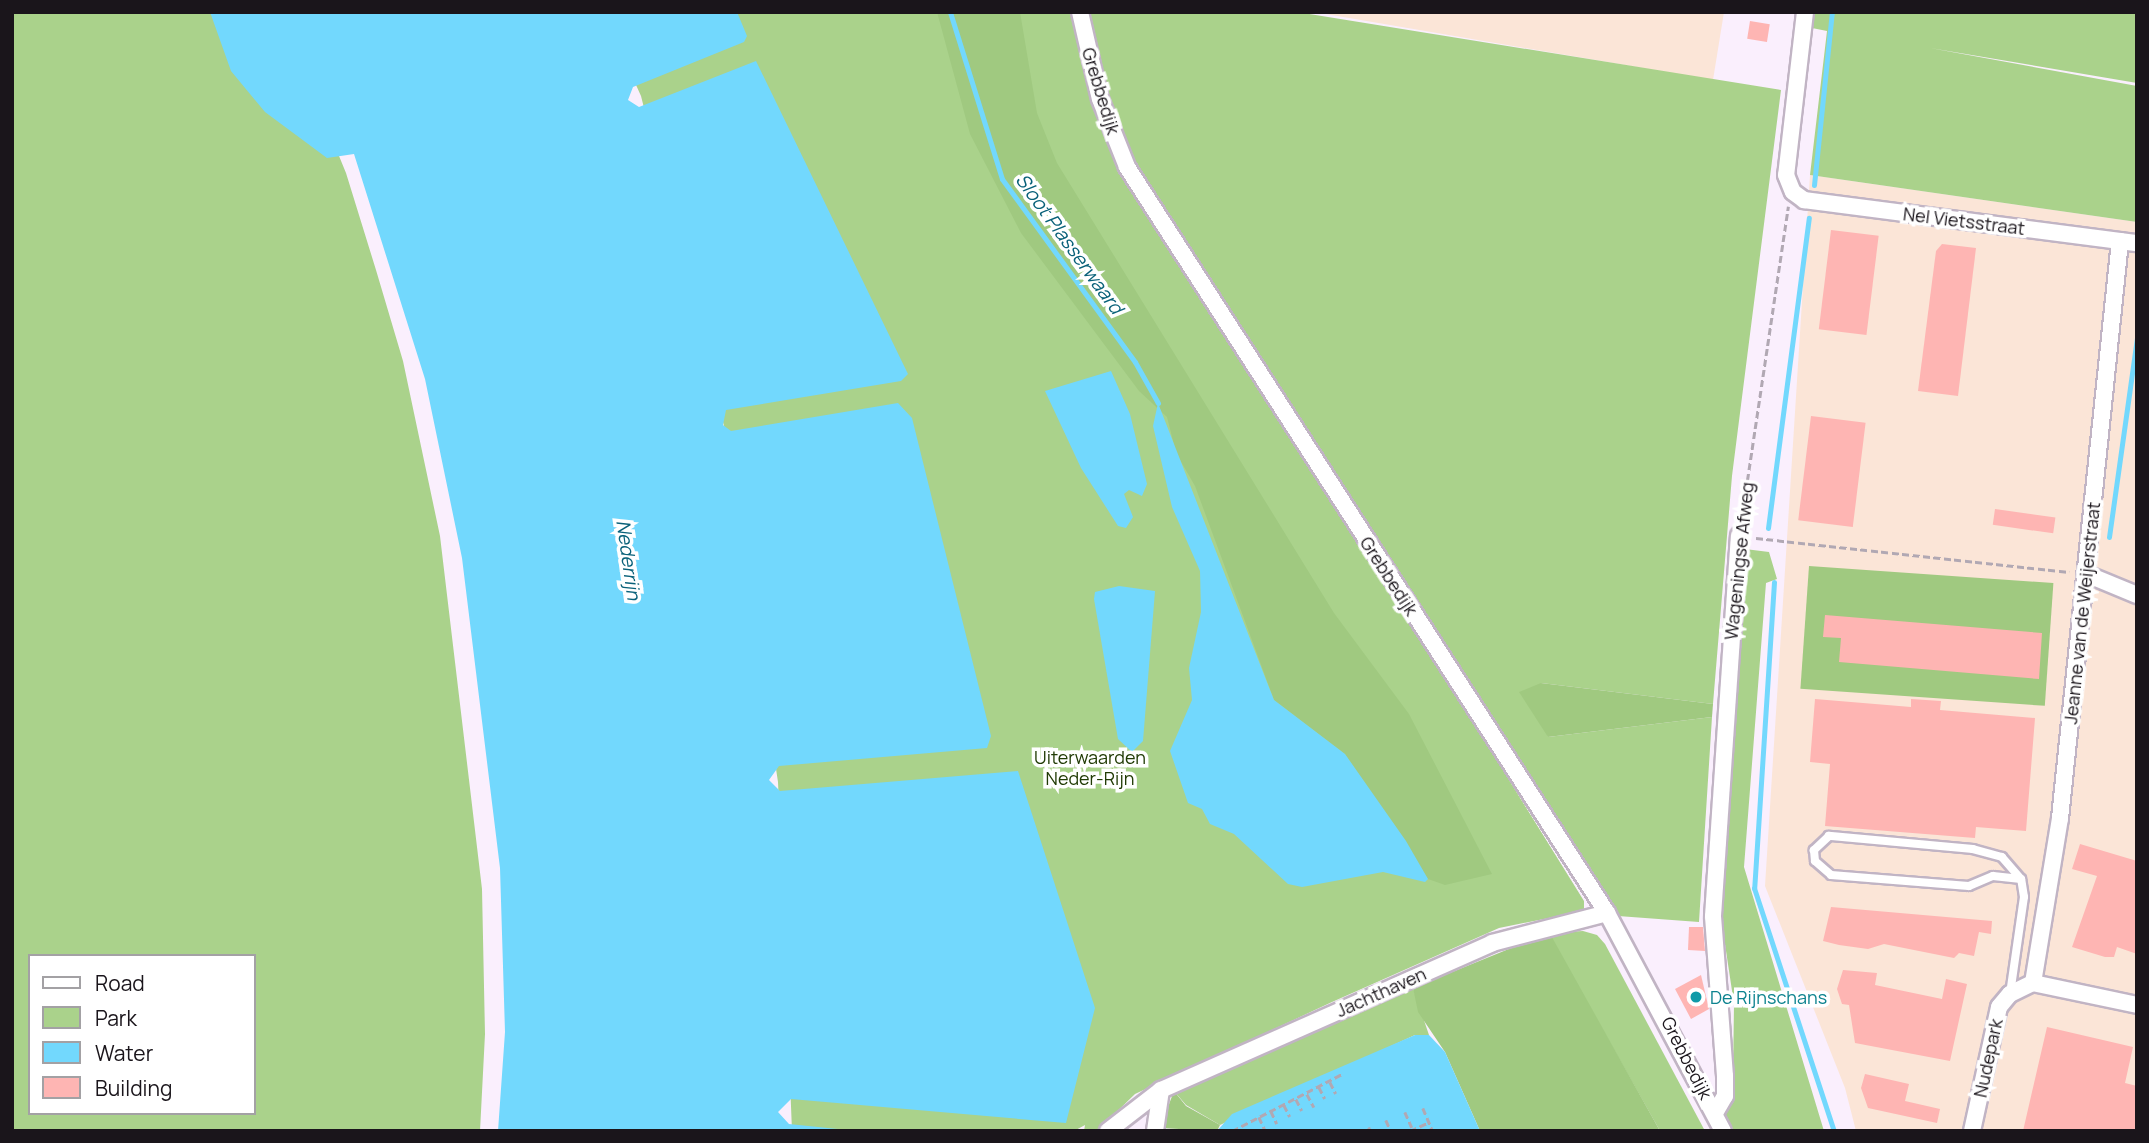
<!DOCTYPE html>
<html>
<head>
<meta charset="utf-8">
<style>
  body { margin:0 }
  #map { position:relative; width:2149px; height:1143px; overflow:hidden; background:#faeffd; font-family:Manrope,sans-serif }
  div>[style] { position:absolute }
  .industrial>* { inset:0; background:#fbe5d7 }
  .green>* { inset:0; background:#aad28b }
  .forest>* { inset:0; background:#a0c980; transform-origin:0 0 }
  .water>* { inset:0; background:#72d8fd }
  .stream>* { height:5px; margin:-2.5px; padding:0 2.5px; transform-origin:2.5px; border-radius:2.5px; background:#72d8fd }
  .building>* { inset:0; background:#feb5b3; transform-origin:0 0 }
  .path>* { height:2.5px; margin-top:-1.25px; transform-origin:0; background:repeating-linear-gradient(90deg,#b1a8b3 0 7px,transparent 0 10.5px) }
  .roads { filter:drop-shadow(2px 0 #c1b4c4) drop-shadow(-2px 0 #c1b4c4) drop-shadow(0 2px #c1b4c4) drop-shadow(0 -2px #c1b4c4) }
  .service>* { height:8px; margin:-4px; padding:0 4px; transform-origin:4px; border-radius:4px; background:#fff }
  .minor>* { height:16px; margin:-8px; padding:0 8px; transform-origin:8px; border-radius:8px; background:#fff }
  .dots>* { width:19px; height:19px; translate:-50% -50%; box-sizing:border-box; border:4px solid #fff; border-radius:50% }
  span { translate:-50% -50%; white-space:nowrap; text-align:center; line-height:1.15; -webkit-text-stroke:7px #fff; paint-order:stroke }
  .street-label { font-size:18px; color:#1a151b }
  .park-label { font-size:18px; color:#213b05 }
  .culture-label { font-size:18px; color:#0d838f }
  .left { translate:0 -50%; text-align:left }
  .water-label { font-size:19px; color:#096179; font-style:italic }
  .frame { position:absolute; inset:0; border:14px solid #1a151b; pointer-events:none }
  .legend { position:absolute; left:28px; top:954px; width:228px; height:161px; box-sizing:border-box; background:#fff; border:2px solid #a3a1a4; margin:0; padding:9px 12px; list-style:none; font-size:21px; color:#1a151b }
  .legend li { display:flex; align-items:center; gap:14px; height:35px }
  .legend b { width:35px; border:2px solid #a3a1a4 }
</style>
</head>
<body>
<div id="map">
  <div class="industrial">
    <div style="clip-path:polygon(1314px 12px,1724px 12px,1713px 80px)"></div>
    <div style="clip-path:polygon(1810px 175px,2137px 222px,2137px 1131px,1856px 1131px,1845px 1088px,1765px 886px)"></div>
  </div>
  <div class="green">
    <div style="clip-path:polygon(evenodd,12px 12px,280px 12px,346px 173px,376px 270px,403px 361px,440px 536px,482px 889px,485px 1034px,480px 1131px,12px 1131px,12px 12px,30px 956px,254px 956px,254px 1113px,30px 1113px,30px 956px)"></div>
    <div style="clip-path:polygon(603px 12px,1072px 12px,1092px 99px,1118px 172px,1496px 759px,1584px 901px,1584px 911px,1499px 928px,1332px 1002px,1135px 1094px,1097px 1131px,1084px 1131px,1085px 1125px,1074px 1131px,792px 1131px,778px 782px,725px 430px,641px 96px)"></div>
    <div style="clip-path:polygon(1089px 12px,1297px 12px,1781px 90px,1732px 476px,1713px 704px,1541px 683px,1548px 737px,1712px 717px,1699px 922px,1618px 916px,1133px 163px,1108px 95px)"></div>
    <div style="clip-path:polygon(1814px 12px,2137px 12px,2137px 83px,1930px 48px,2137px 86px,2137px 222px,1810px 175px,1827px 31px,1812px 28px)"></div>
    <div style="clip-path:polygon(1745px 549px,1769px 552px,1777px 579px,1766px 583px,1744px 867px,1824px 1131px,1731px 1131px,1724px 1116px,1733px 1077px,1734px 1004px,1720px 911px)"></div>
    <div style="clip-path:polygon(1583px 931px,1597px 935px,1605px 944px,1705px 1131px,1660px 1131px,1548px 933px)"></div>
    <div style="clip-path:polygon(1413px 988px,1429px 1035px,1415px 1035px,1220px 1125px,1186px 1105px,1174px 1091px)"></div>
  </div>
  <div class="forest">
    <div style="clip-path:polygon(937px 12px,1020px 12px,1037px 113px,1057px 163px,1334px 613px,1409px 714px,1492px 874px,1445px 885px,1428px 879px,1345px 754px,1274px 700px,1195px 486px,1176px 453px,1167px 417px,1139px 391px,1021px 233px,970px 134px)"></div>
    <div style="left:1809px;top:566px;width:245px;height:123px;rotate:4deg"></div>
    <div style="clip-path:polygon(1541px 683px,1713px 704px,1712px 717px,1548px 737px,1519px 692px)"></div>
    <div style="clip-path:polygon(1548px 933px,1553px 939px,1660px 1131px,1480px 1131px,1445px 1052px,1418px 1012px,1413px 988px)"></div>
    <div style="clip-path:polygon(1174px 1091px,1186px 1106px,1220px 1125px,1217px 1131px,1160px 1128px)"></div>
  </div>
  <div class="water">
    <div style="clip-path:polygon(210px 12px,737px 12px,747px 36px,744px 42px,633px 87px,628px 100px,639px 107px,756px 61px,908px 374px,901px 381px,726px 410px,723px 425px,731px 431px,898px 403px,912px 418px,991px 736px,987px 748px,779px 766px,769px 780px,780px 791px,1018px 771px,1095px 1008px,1066px 1123px,791px 1099px,778px 1112px,789px 1124px,857px 1131px,498px 1131px,505px 1032px,500px 868px,462px 558px,425px 379px,354px 154px,327px 158px,265px 112px,231px 71px)"></div>
    <div style="clip-path:polygon(1111px 371px,1130px 414px,1147px 484px,1142px 496px,1129px 490px,1124px 494px,1133px 517px,1126px 528px,1118px 526px,1081px 468px,1045px 391px)"></div>
    <div style="clip-path:polygon(1158px 403px,1274px 700px,1345px 754px,1406px 841px,1428px 879px,1425px 882px,1383px 872px,1302px 887px,1288px 884px,1234px 834px,1210px 824px,1202px 809px,1188px 803px,1170px 751px,1192px 700px,1189px 668px,1201px 612px,1200px 571px,1172px 507px,1153px 426px)"></div>
    <div style="clip-path:polygon(1119px 586px,1155px 591px,1143px 741px,1132px 752px,1118px 739px,1094px 599px,1095px 592px)"></div>
    <div style="clip-path:polygon(1415px 1035px,1429px 1035px,1445px 1052px,1480px 1131px,1217px 1131px,1232px 1114px)"></div>
  </div>
  <div class="stream">
    <div style="left:950px;top:12px;width:175px;rotate:72.7deg"></div>
    <div style="left:1002px;top:179px;width:226px;rotate:54deg"></div>
    <div style="left:1135px;top:362px;width:47px;rotate:60.7deg"></div>
    <div style="left:1814px;top:185px;width:174px;rotate:-84.1deg"></div>
    <div style="left:1768px;top:528px;width:313px;rotate:-82.5deg"></div>
    <div style="left:2109px;top:537px;width:202px;rotate:-82deg"></div>
    <div style="left:1774px;top:582px;width:307px;rotate:93.7deg"></div>
    <div style="left:1754px;top:888px;width:256px;rotate:71.8deg"></div>
  </div>
  <div class="building">
    <div style="left:1750px;top:21px;width:20px;height:18px;rotate:9deg"></div>
    <div style="left:1831px;top:230px;width:48px;height:100px;rotate:7deg"></div>
    <div style="clip-path:polygon(1942px 244px,1976px 248px,1958px 396px,1918px 391px,1936px 251px)"></div>
    <div style="left:1811px;top:416px;width:55px;height:105px;rotate:7deg"></div>
    <div style="left:1995px;top:509px;width:61px;height:16px;rotate:8deg"></div>
    <div style="clip-path:polygon(1825px 615px,2042px 633px,2039px 679px,1839px 662px,1841px 638px,1823px 637px)"></div>
    <div style="clip-path:polygon(1815px 699px,1911px 707px,1911px 699px,1941px 701px,1940px 710px,2035px 718px,2026px 831px,1976px 827px,1975px 838px,1825px 826px,1830px 764px,1810px 762px)"></div>
    <div style="clip-path:polygon(2080px 844px,2137px 861px,2137px 954px,2117px 947px,2114px 957px,2105px 957px,2072px 947px,2097px 876px,2072px 869px)"></div>
    <div style="clip-path:polygon(1831px 907px,1992px 921px,1991px 934px,1979px 932px,1974px 956px,1959px 953px,1954px 958px,1884px 944px,1868px 949px,1839px 945px,1823px 941px)"></div>
    <div style="clip-path:polygon(1689px 927px,1703px 927px,1705px 951px,1688px 950px)"></div>
    <div style="clip-path:polygon(1843px 970px,1877px 973px,1875px 985px,1942px 999px,1946px 979px,1967px 984px,1950px 1061px,1855px 1043px,1849px 1005px,1842px 1004px,1837px 989px)"></div>
    <div style="clip-path:polygon(1701px 975px,1709px 1009px,1691px 1019px,1675px 989px)"></div>
    <div style="clip-path:polygon(2047px 1027px,2133px 1047px,2125px 1083px,2137px 1086px,2137px 1131px,2023px 1131px)"></div>
    <div style="clip-path:polygon(1865px 1074px,1909px 1084px,1905px 1101px,1940px 1109px,1937px 1123px,1868px 1108px,1861px 1088px)"></div>
  </div>
  <div class="path">
    <div style="left:1741px;top:522px;width:319px;rotate:-81.5deg"></div>
    <div style="left:1756px;top:538px;width:315px;rotate:6.2deg"></div>
    <div style="left:1330px;top:1082px;width:13px;rotate:63deg"></div>
    <div style="left:1319px;top:1087px;width:13px;rotate:63deg"></div>
    <div style="left:1307px;top:1094px;width:15px;rotate:62deg"></div>
    <div style="left:1296px;top:1099px;width:13px;rotate:63deg"></div>
    <div style="left:1284px;top:1105px;width:13px;rotate:63deg"></div>
    <div style="left:1423px;top:1108px;width:25px;rotate:67deg"></div>
    <div style="left:1271px;top:1111px;width:14px;rotate:65deg"></div>
    <div style="left:1405px;top:1112px;width:17px;rotate:66deg"></div>
    <div style="left:1259px;top:1117px;width:14px;rotate:65deg"></div>
    <div style="left:1386px;top:1120px;width:12px;rotate:66deg"></div>
    <div style="left:1369px;top:1127px;width:4px;rotate:76deg"></div>
    <div style="left:1232px;top:1131px;width:124px;rotate:-27.4deg"></div>
    <div style="left:1410px;top:1131px;width:21px;rotate:-25deg"></div>
  </div>
  <div class="roads">
    <div class="service">
      <div style="left:2010px;top:994px;width:98px;rotate:-81.8deg"></div>
      <div style="left:2024px;top:897px;width:18px;rotate:-99deg"></div>
      <div style="left:2021px;top:879px;width:29px;rotate:-131deg"></div>
      <div style="left:2002px;top:857px;width:30px;rotate:-165deg"></div>
      <div style="left:1973px;top:849px;width:145px;rotate:-174.8deg"></div>
      <div style="left:1829px;top:836px;width:21px;rotate:137deg"></div>
      <div style="left:1814px;top:850px;width:11px;rotate:85deg"></div>
      <div style="left:1815px;top:861px;width:21px;rotate:41deg"></div>
      <div style="left:1831px;top:875px;width:138px;rotate:4.6deg"></div>
      <div style="left:1969px;top:886px;width:26px;rotate:-23deg"></div>
      <div style="left:1993px;top:876px;width:28px;rotate:6deg"></div>
    </div>
    <div class="minor">
      <div style="left:1080px;top:12px;width:89px;rotate:77.1deg"></div>
      <div style="left:1100px;top:99px;width:73px;rotate:68.3deg"></div>
      <div style="left:1127px;top:167px;width:887px;rotate:57.24deg"></div>
      <div style="left:1607px;top:913px;width:247px;rotate:62deg"></div>
      <div style="left:1805px;top:12px;width:164px;rotate:96.6deg"></div>
      <div style="left:1786px;top:175px;width:18px;rotate:68deg"></div>
      <div style="left:1793px;top:192px;width:14px;rotate:36deg"></div>
      <div style="left:1804px;top:200px;width:336px;rotate:7.4deg"></div>
      <div style="left:2086px;top:574px;width:55px;rotate:22.4deg"></div>
      <div style="left:2033px;top:983px;width:167px;rotate:-80.7deg"></div>
      <div style="left:2060px;top:818px;width:580px;rotate:-84.06deg"></div>
      <div style="left:1715px;top:1113px;width:20px;rotate:-60deg"></div>
      <div style="left:1725px;top:1096px;width:20px;rotate:-90deg"></div>
      <div style="left:1725px;top:1076px;width:160px;rotate:-94.3deg"></div>
      <div style="left:1713px;top:916px;width:381px;rotate:-86.1deg"></div>
      <div style="left:1108px;top:1131px;width:67px;rotate:-37.7deg"></div>
      <div style="left:1161px;top:1090px;width:362px;rotate:-23.9deg"></div>
      <div style="left:1492px;top:943px;width:119px;rotate:-14.6deg"></div>
      <div style="left:1155px;top:1131px;width:41px;rotate:-81.7deg"></div>
      <div style="left:1972px;top:1131px;width:127px;rotate:-77.7deg"></div>
      <div style="left:1999px;top:1007px;width:17px;rotate:-50deg"></div>
      <div style="left:2010px;top:994px;width:25px;rotate:-26deg"></div>
      <div style="left:2033px;top:983px;width:106px;rotate:11.9deg"></div>
    </div>
  </div>
  <div class="dots">
    <div style="left:1696px;top:997px;background:#0f9aa8"></div>
  </div>
  <div class="street-label">
    <span style="left:1101px;top:91px;rotate:73deg">Grebbedijk</span>
    <span style="left:1964px;top:221px;rotate:7deg">Nel Vietsstraat</span>
    <span style="left:1739px;top:561px;rotate:-84deg">Wageningse Afweg</span>
    <span style="left:1389px;top:576px;rotate:57deg">Grebbedijk</span>
    <span style="left:2082px;top:613px;rotate:-84deg">Jeanne van de Weijerstraat</span>
    <span style="left:1381px;top:992px;rotate:-24deg">Jachthaven</span>
    <span style="left:1687px;top:1058px;rotate:63deg">Grebbedijk</span>
    <span style="left:1988px;top:1058px;rotate:-78deg">Nudepark</span>
  </div>
  <div class="park-label">
    <span style="left:1090px;top:768px">Uiterwaarden<br>Neder-Rijn</span>
  </div>
  <div class="culture-label">
    <span class="left" style="left:1710px;top:997px">De Rijnschans</span>
  </div>
  <div class="water-label">
    <span style="left:1069px;top:244px;rotate:54deg">Sloot Plasserwaard</span>
    <span style="left:628px;top:560px;rotate:82deg">Nederrijn</span>
  </div>
  <div class="frame"></div>
  <ul class="legend">
  <li><b style="height:9px;background:#fff"></b>Road</li>
  <li><b style="height:19px;background:#aad28b"></b>Park</li>
  <li><b style="height:19px;background:#72d8fd"></b>Water</li>
  <li><b style="height:19px;background:#feb5b3"></b>Building</li>
  </ul>
</div>
</body>
</html>
